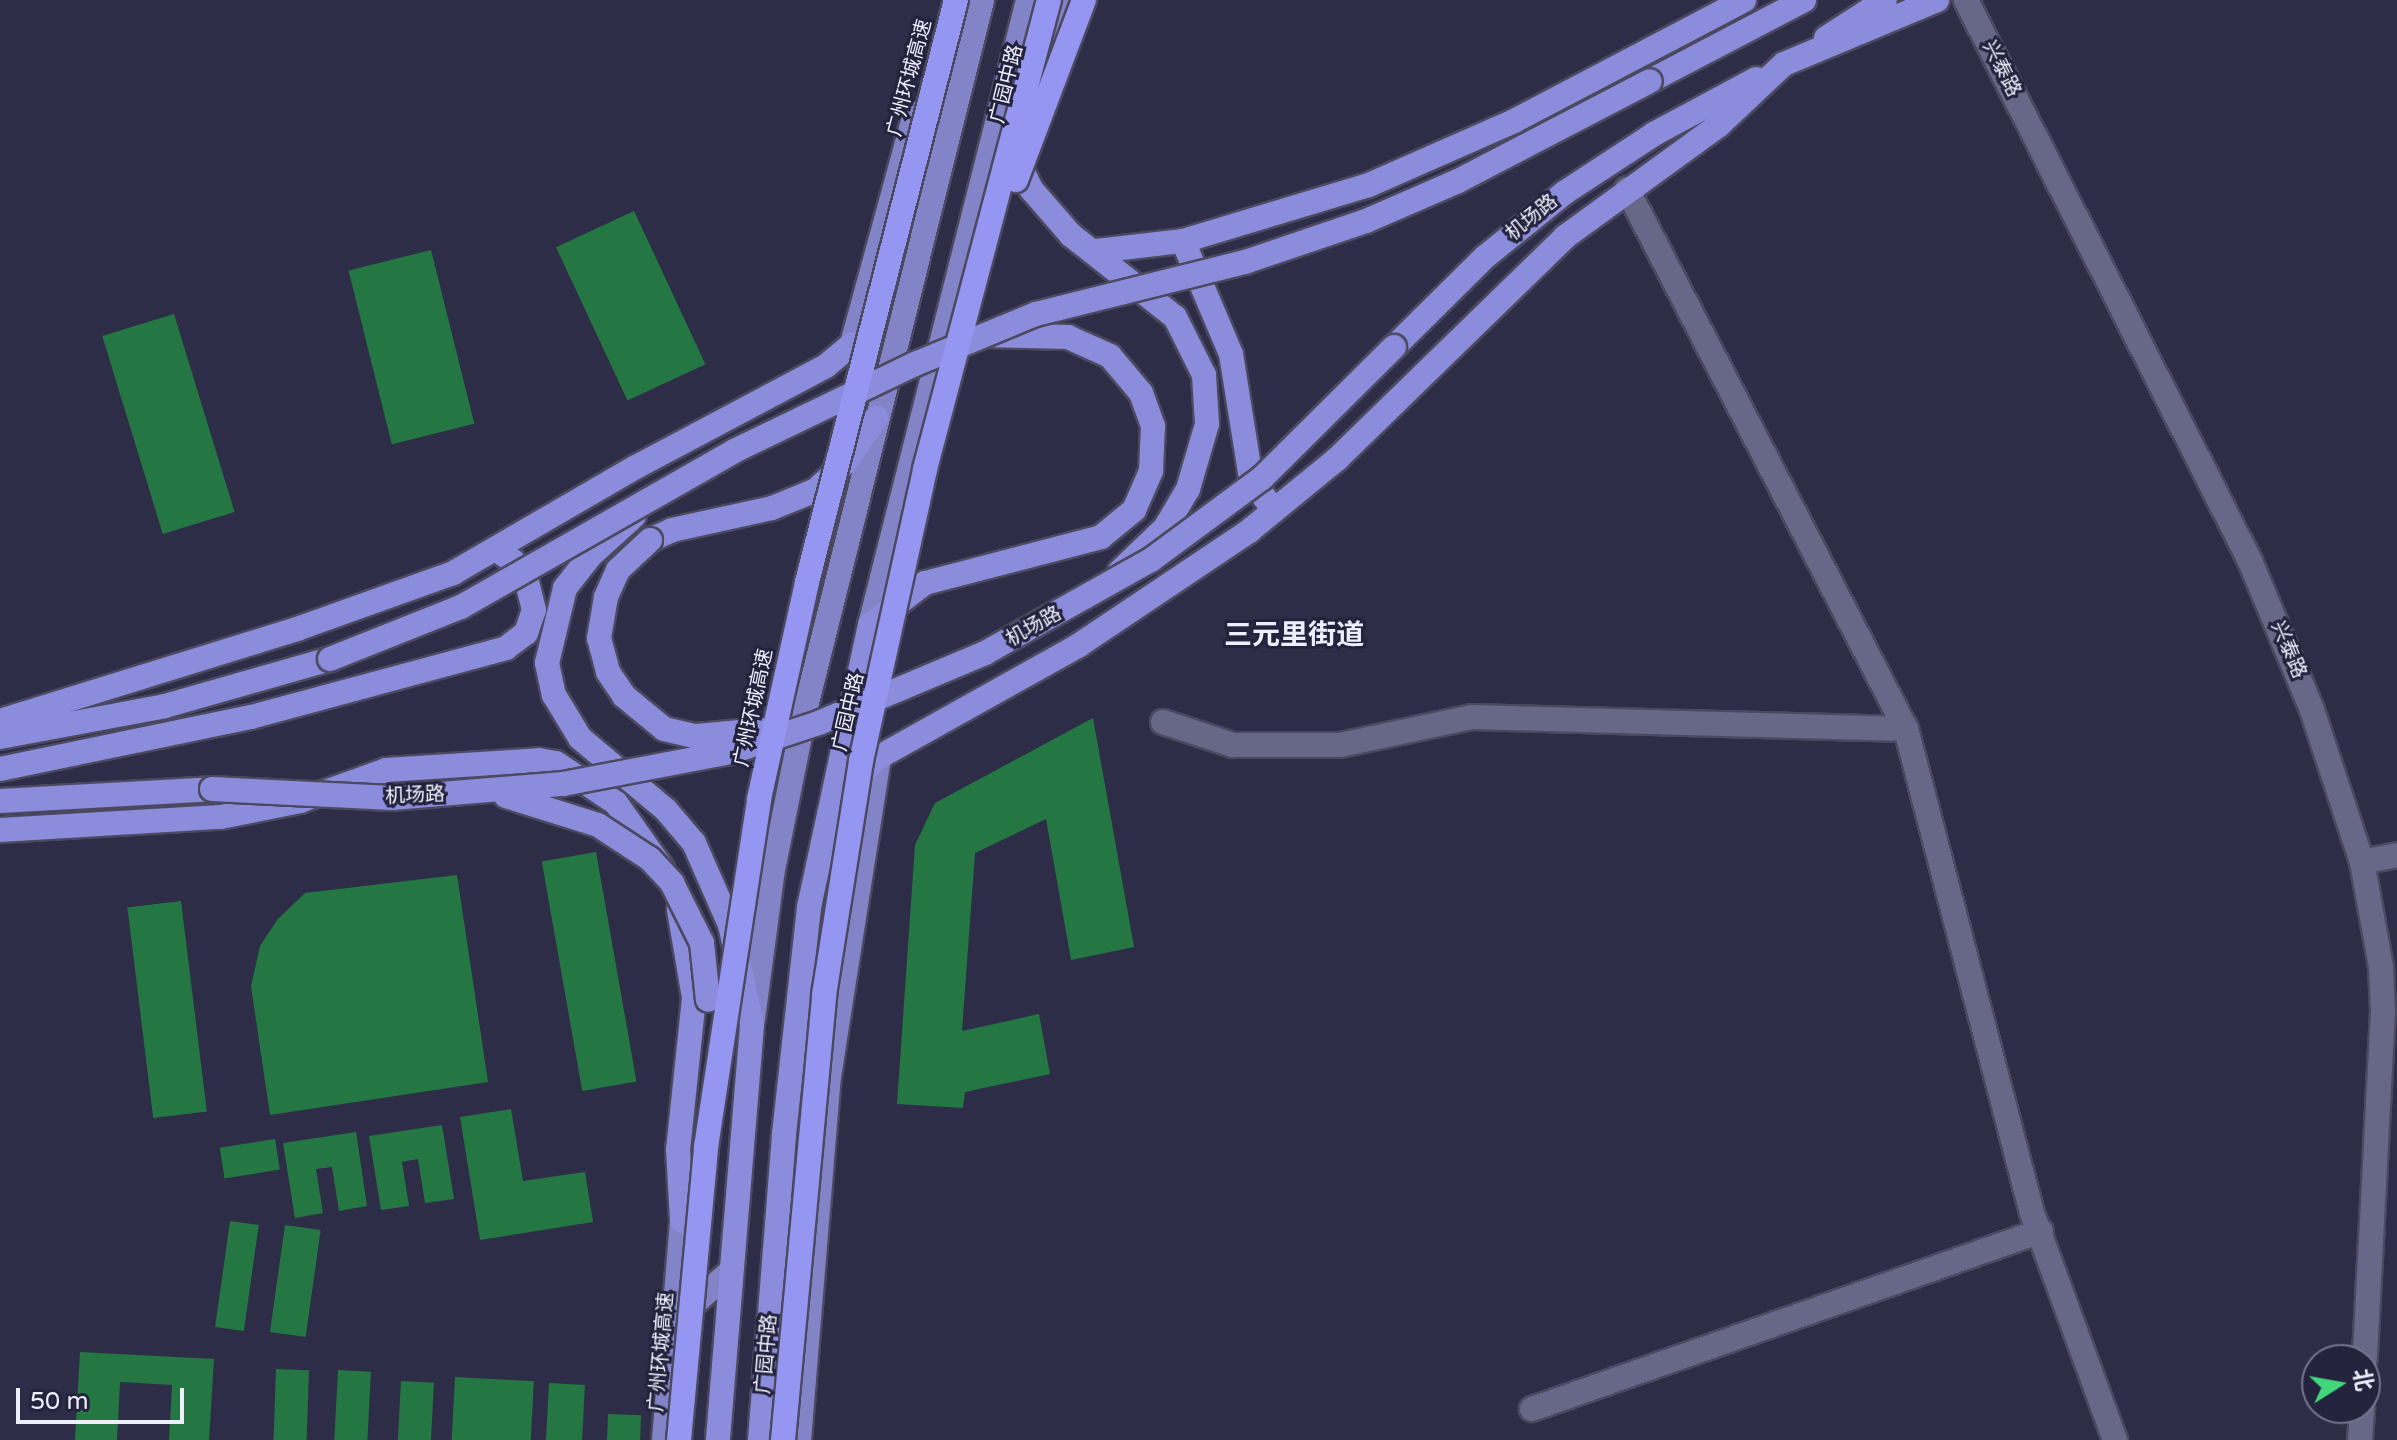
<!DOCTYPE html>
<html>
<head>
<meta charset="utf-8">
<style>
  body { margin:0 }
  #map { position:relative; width:2397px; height:1440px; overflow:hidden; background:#2d2d48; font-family:"Varela Round","Noto Sans SC",sans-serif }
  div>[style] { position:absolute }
  .building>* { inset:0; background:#247743; transform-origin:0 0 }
  .roads { filter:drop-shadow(2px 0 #4a495f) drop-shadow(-2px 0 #4a495f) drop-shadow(0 2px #4a495f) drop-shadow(0 -2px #4a495f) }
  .minor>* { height:24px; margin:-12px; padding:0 12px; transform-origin:12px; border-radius:12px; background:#676887 }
  .tertiary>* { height:24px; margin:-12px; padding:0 12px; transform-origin:12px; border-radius:12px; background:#676887 }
  .primary>* { height:24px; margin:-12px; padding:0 12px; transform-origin:12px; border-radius:12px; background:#8383c7 }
  .trunk>* { height:24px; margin:-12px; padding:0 12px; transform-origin:12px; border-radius:12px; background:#8c8cdc }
  .bridges { filter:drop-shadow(2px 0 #4a495f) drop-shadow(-2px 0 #4a495f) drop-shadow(0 2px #4a495f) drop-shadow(0 -2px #4a495f) }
  .trunk-bridge>* { height:24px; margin:-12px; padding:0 12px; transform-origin:12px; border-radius:12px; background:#8c8cdc }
  .motorway-bridge>* { height:24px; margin:-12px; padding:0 12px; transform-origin:12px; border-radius:12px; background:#9595f2 }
  span { translate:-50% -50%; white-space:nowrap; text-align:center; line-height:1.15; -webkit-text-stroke:6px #23233d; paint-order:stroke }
  .street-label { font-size:20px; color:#eeeffd }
  .district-label { font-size:28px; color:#eeeffd; font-weight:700 }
  .north { position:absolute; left:2301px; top:1344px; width:80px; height:80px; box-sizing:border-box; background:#23233d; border:2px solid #74758a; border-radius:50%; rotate:79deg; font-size:22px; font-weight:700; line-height:32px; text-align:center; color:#eeeffd }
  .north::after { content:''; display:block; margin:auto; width:28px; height:36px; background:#43d77b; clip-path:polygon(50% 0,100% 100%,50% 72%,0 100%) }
  .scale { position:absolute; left:16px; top:1388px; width:168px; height:36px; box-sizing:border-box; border:4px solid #eeeffd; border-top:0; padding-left:10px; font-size:24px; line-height:28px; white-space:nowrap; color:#eeeffd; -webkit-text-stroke:6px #23233d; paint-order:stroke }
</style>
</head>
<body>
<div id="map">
  <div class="building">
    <div style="left:634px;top:211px;width:169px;height:86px;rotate:65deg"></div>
    <div style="left:431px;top:250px;width:179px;height:85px;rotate:76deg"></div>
    <div style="left:174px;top:314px;width:207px;height:75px;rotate:73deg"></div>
    <div style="clip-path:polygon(1093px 718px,1134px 947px,1071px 960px,1046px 819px,975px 853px,962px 1031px,1039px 1014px,1050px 1074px,965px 1092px,963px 1108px,897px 1104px,915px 845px,935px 803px)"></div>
    <div style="left:596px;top:852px;width:233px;height:55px;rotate:80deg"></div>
    <div style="clip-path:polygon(457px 875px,488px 1082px,270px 1115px,251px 986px,260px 946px,277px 920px,305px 893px)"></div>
    <div style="left:181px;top:901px;width:212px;height:54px;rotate:83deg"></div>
    <div style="clip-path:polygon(511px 1109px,523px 1181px,585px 1172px,593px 1222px,480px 1240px,460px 1117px)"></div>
    <div style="clip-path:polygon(442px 1125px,454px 1199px,425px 1203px,418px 1159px,402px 1162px,409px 1206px,381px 1210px,369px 1136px)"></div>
    <div style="clip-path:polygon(356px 1132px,367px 1206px,339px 1211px,332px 1167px,316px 1169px,323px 1213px,295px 1218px,283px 1143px)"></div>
    <div style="left:275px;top:1139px;width:31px;height:56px;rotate:81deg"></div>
    <div style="left:230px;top:1221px;width:29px;height:107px;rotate:8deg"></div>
    <div style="left:285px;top:1225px;width:36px;height:108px;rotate:8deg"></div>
    <div style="clip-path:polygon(80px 1352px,214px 1359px,209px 1440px,169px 1440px,172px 1385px,120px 1382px,117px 1440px,75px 1440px)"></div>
    <div style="left:276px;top:1369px;width:33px;height:71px;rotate:2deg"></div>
    <div style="left:338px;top:1370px;width:33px;height:70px;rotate:3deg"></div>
    <div style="left:455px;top:1377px;width:79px;height:63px;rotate:3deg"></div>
    <div style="left:401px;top:1381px;width:33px;height:59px;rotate:3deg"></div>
    <div style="left:549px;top:1383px;width:36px;height:57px;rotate:3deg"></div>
    <div style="left:608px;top:1414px;width:33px;height:26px;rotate:2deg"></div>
  </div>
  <div class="roads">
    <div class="minor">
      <div style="left:1627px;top:189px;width:608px;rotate:62.68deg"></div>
      <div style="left:1906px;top:729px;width:500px;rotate:75.41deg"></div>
      <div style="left:2032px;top:1213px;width:242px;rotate:69.9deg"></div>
      <div style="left:1163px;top:722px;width:74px;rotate:18.2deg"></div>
      <div style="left:1233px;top:745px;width:107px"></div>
      <div style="left:1340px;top:745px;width:135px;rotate:-12deg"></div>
      <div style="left:1472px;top:717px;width:434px;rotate:1.6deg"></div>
      <div style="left:2362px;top:862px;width:36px;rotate:-11deg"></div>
      <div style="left:1532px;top:1409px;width:539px;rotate:-19.28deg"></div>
    </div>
    <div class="tertiary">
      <div style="left:1966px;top:0;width:629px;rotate:63.15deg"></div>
      <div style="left:2250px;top:561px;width:161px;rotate:67.4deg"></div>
      <div style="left:2312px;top:710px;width:160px;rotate:71.8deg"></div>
      <div style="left:2362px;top:862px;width:107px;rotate:79.7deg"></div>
      <div style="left:2381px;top:967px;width:44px;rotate:87.4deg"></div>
      <div style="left:2383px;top:1011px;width:349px;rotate:93deg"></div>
      <div style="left:2360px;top:1440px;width:32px;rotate:-86deg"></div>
    </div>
    <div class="primary">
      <div style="left:1041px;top:85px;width:89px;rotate:-73.6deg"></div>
      <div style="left:852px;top:344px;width:238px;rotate:-74.7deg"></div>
      <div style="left:870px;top:625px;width:645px;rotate:-75.81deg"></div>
      <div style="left:753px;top:1019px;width:150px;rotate:-82.4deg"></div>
      <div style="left:773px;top:870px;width:166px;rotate:-78.6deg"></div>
      <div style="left:806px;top:707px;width:729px;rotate:-76.02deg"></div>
      <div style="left:681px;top:1315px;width:65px;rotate:-41.3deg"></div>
      <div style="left:664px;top:1440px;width:220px;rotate:-85.3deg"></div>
      <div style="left:799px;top:1440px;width:364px;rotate:-85.3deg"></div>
      <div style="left:829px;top:1077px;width:324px;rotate:-81.1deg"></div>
    </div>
    <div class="trunk">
      <div style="left:1826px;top:38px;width:70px;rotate:-32.8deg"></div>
      <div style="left:1650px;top:81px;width:174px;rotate:-27.7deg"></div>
      <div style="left:1019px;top:165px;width:27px;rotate:63deg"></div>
      <div style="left:1031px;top:189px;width:61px;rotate:49deg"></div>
      <div style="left:1071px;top:235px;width:132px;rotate:38.3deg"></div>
      <div style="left:1175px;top:317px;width:65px;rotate:63.4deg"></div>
      <div style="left:1204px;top:375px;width:49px;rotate:86.5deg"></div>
      <div style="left:1207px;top:424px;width:68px;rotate:106.3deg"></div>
      <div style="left:1188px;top:489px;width:45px;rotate:120.5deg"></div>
      <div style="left:1165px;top:528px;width:62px;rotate:136.3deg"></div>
      <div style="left:1183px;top:241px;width:123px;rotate:67deg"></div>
      <div style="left:1231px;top:354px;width:127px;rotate:80.9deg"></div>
      <div style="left:1251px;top:479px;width:39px;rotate:54deg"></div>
      <div style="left:1096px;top:251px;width:88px;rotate:-6.6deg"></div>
      <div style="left:1183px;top:241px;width:194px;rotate:-16.8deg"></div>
      <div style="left:1369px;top:185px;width:158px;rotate:-23.8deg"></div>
      <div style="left:1514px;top:121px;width:260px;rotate:-27.7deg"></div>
      <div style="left:1394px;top:347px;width:128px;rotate:-44.7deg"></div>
      <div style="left:1485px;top:257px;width:102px;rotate:-39deg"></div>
      <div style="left:1564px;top:193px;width:108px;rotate:-33.2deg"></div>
      <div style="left:1654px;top:134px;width:116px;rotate:-28.3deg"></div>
      <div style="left:634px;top:516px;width:59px;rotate:137.7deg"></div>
      <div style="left:590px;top:556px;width:41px;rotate:128deg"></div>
      <div style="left:565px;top:588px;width:77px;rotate:103.5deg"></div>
      <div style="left:547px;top:663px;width:33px;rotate:78deg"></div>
      <div style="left:554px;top:695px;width:50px;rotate:58.8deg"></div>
      <div style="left:580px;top:738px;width:112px;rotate:39.9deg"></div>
      <div style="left:666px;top:810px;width:43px;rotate:49.7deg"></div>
      <div style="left:694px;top:843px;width:90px;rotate:66.3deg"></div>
      <div style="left:730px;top:925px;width:102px;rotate:77.6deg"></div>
      <div style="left:752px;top:1025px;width:416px;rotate:94.7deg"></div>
      <div style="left:650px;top:540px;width:24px;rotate:-24deg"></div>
      <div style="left:672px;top:530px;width:102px;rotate:-12.4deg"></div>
      <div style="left:772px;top:508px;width:48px;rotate:-22.2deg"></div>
      <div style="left:816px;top:490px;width:40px;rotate:-43deg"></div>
      <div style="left:845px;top:463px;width:55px;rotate:-55.4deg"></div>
      <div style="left:0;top:721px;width:311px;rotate:-17.2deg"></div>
      <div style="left:297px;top:629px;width:166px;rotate:-19.7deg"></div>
      <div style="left:453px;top:573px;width:211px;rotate:-30.1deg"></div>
      <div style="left:636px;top:467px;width:215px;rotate:-28deg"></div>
      <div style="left:826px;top:366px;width:34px;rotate:-40deg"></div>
      <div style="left:0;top:737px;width:168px;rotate:-10.6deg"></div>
      <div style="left:165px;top:706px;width:172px;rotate:-15.9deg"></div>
      <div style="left:0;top:769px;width:256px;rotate:-11.7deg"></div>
      <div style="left:251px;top:717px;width:264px;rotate:-15.1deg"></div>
      <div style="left:506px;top:648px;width:25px;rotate:-37deg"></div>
      <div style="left:526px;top:633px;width:24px;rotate:-71deg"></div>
      <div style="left:534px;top:610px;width:30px;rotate:-104deg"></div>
      <div style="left:527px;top:581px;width:24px;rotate:-125deg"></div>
      <div style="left:513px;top:561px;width:18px;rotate:-146deg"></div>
      <div style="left:851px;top:783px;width:38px;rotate:-43deg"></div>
      <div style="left:879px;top:757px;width:229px;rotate:-29.2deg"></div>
      <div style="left:1079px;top:645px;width:205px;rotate:-33.8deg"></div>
      <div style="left:1249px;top:531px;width:114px;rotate:-39.3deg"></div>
      <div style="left:1337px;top:459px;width:318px;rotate:-44.2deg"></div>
      <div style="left:1565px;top:237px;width:190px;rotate:-36deg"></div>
      <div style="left:1719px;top:125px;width:89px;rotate:-43.2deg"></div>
      <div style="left:1784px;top:64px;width:166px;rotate:-22.7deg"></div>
      <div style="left:0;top:801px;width:212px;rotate:-3.2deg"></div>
      <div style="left:0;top:830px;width:221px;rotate:-3.4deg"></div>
      <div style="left:221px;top:817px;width:81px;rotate:-11.4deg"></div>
      <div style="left:300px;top:801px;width:91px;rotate:-19.8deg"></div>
      <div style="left:386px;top:770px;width:153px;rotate:-3.7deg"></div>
      <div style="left:539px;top:760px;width:17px;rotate:10deg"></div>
      <div style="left:556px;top:763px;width:72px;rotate:33.7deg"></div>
      <div style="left:616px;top:803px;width:80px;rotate:54.7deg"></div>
      <div style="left:679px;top:910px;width:89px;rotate:80.3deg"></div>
      <div style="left:694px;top:998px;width:152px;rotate:96deg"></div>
      <div style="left:678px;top:1149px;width:72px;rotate:86.8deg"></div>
      <div style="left:760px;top:1440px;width:307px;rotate:-85.5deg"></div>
      <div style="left:784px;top:1134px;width:228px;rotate:-83.7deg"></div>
      <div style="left:809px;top:907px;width:289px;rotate:-77.8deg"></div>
      <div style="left:870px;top:625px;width:69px;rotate:-37.4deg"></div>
      <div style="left:925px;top:583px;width:182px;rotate:-14.6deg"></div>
      <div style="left:1101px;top:537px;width:43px;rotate:-39.3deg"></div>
      <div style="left:1134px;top:510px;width:43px;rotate:-66.4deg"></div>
      <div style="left:1151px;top:471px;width:45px;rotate:-87.5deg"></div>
      <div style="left:1153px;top:426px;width:35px;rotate:-110deg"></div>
      <div style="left:1141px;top:393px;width:48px;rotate:-130deg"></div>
      <div style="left:1110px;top:356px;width:46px;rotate:-155.7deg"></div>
      <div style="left:1068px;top:337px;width:84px;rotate:-178.6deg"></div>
    </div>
  </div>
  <div class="bridges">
    <div class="trunk-bridge">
      <div style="left:650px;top:540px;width:44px;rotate:136.8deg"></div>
      <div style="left:618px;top:570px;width:30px;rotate:114deg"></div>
      <div style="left:606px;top:597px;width:42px;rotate:99.7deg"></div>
      <div style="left:599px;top:638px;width:35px;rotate:75deg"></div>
      <div style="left:608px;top:672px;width:29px;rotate:56deg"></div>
      <div style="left:624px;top:696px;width:52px;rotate:39.5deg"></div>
      <div style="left:664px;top:729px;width:32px;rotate:13deg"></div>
      <div style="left:695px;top:736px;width:66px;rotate:-5.2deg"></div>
      <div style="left:330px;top:659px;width:141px;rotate:-21.7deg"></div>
      <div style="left:461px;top:607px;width:314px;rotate:-29.7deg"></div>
      <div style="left:734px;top:451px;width:201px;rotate:-25.7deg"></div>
      <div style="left:915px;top:364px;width:131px;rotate:-22.5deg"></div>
      <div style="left:1036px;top:314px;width:215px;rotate:-14deg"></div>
      <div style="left:1245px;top:262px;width:128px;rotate:-18.7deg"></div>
      <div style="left:1366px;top:221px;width:100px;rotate:-23.5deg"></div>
      <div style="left:1458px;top:181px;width:216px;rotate:-27.5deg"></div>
      <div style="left:212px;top:789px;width:180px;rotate:2.9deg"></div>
      <div style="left:392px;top:798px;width:172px;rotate:-4.7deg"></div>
      <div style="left:563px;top:784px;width:171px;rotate:-10.8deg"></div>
      <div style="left:731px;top:752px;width:95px;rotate:-18.4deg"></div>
      <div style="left:821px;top:722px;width:178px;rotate:-22.8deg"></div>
      <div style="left:985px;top:653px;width:190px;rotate:-29.3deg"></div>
      <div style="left:1151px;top:560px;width:138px;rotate:-36.5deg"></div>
      <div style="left:1262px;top:478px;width:186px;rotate:-44.8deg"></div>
      <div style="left:506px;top:796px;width:96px;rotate:17.5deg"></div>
      <div style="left:598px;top:825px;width:62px;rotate:33.2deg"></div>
      <div style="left:650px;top:859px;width:33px;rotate:47deg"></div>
      <div style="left:672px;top:883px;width:67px;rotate:63.4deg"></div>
      <div style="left:702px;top:943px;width:57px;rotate:84deg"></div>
    </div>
    <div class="motorway-bridge">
      <div style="left:1016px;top:180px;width:192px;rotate:-69.3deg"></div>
      <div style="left:679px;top:1440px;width:294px;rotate:-84.7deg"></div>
      <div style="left:706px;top:1147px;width:352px;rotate:-81.3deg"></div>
      <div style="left:759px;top:799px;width:222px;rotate:-77.5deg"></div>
      <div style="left:807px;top:582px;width:601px;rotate:-75.64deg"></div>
      <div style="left:783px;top:1440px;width:447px;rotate:-84.7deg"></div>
      <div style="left:824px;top:995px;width:237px;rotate:-81deg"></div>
      <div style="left:861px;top:761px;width:299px;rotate:-77.6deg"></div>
      <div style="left:925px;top:469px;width:485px;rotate:-75.2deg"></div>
    </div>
  </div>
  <div class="street-label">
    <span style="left:2001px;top:69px;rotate:63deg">兴泰路</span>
    <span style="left:910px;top:78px;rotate:-75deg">广州环城高速</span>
    <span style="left:1007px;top:84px;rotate:-76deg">广园中路</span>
    <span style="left:1532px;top:218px;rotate:-39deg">机场路</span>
    <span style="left:1034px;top:627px;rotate:-29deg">机场路</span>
    <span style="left:2288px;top:650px;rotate:67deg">兴泰路</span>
    <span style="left:754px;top:708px;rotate:-78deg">广州环城高速</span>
    <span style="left:849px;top:712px;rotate:-77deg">广园中路</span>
    <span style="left:415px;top:796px;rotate:-2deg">机场路</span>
    <span style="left:662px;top:1352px;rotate:-85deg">广州环城高速</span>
    <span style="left:767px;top:1354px;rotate:-85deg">广园中路</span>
  </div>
  <div class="district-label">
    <span style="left:1294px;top:635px">三元里街道</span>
  </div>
  <div class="north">北</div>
  <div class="scale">50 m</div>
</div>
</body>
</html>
